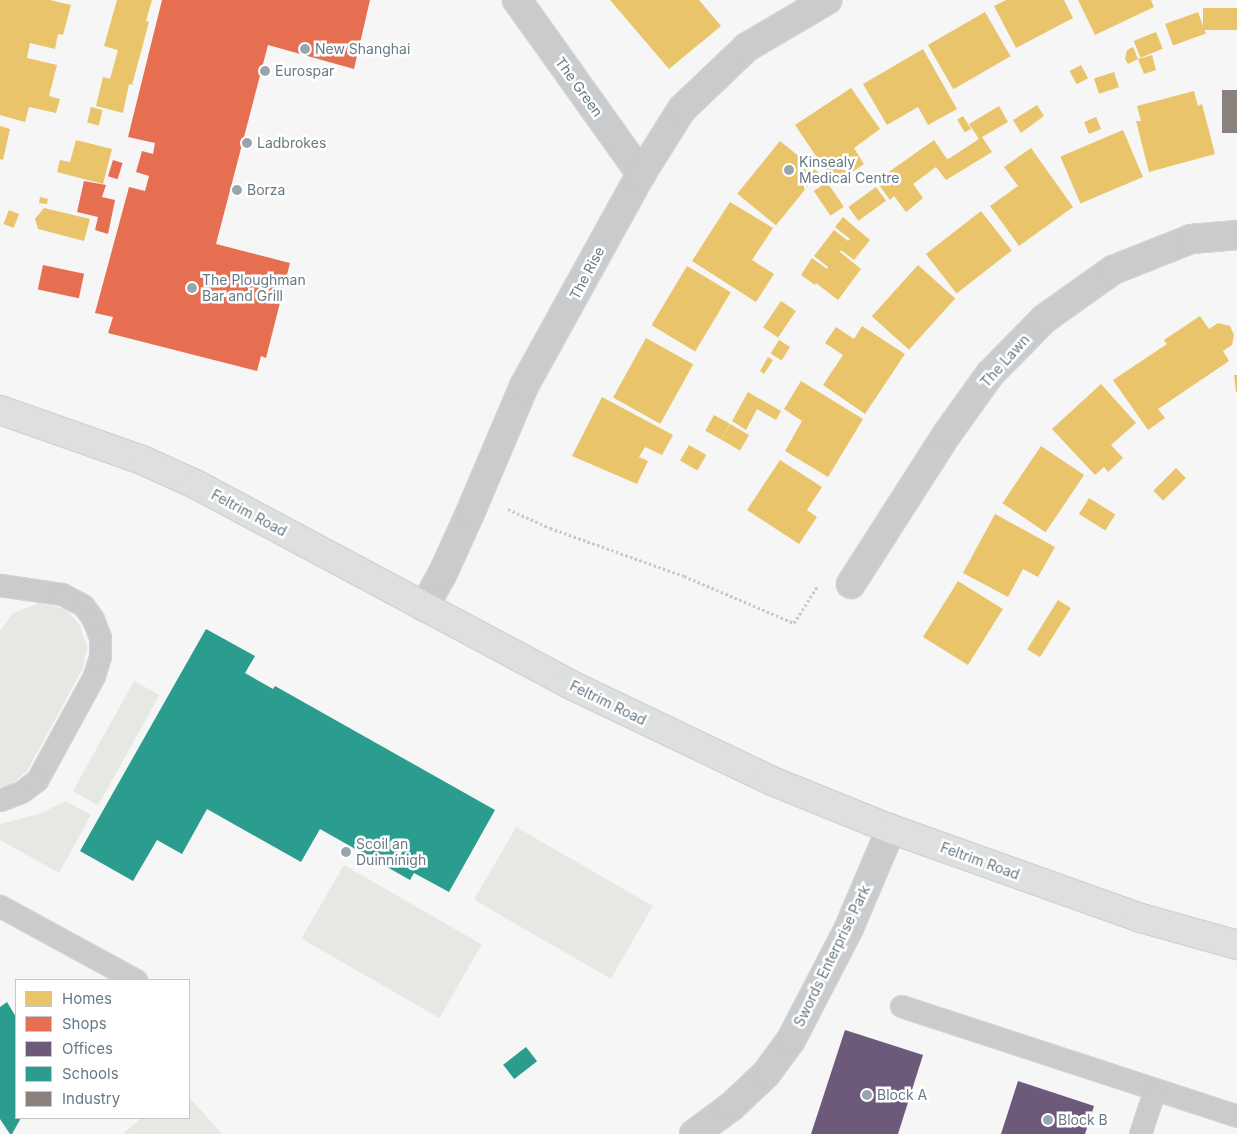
<!DOCTYPE html>
<html>
<head>
<meta charset="utf-8">
<style>
  body { margin:0 }
  #map { position:relative; width:1237px; height:1134px; overflow:hidden; background:#f6f6f6; font-family:Inter,sans-serif }
  div>[style] { position:absolute }
  .green>* { inset:0; background:#e5e8e3; transform-origin:0 0 }
  .homes>* { inset:0; background:#e9c46a; transform-origin:0 0 }
  .shops>* { inset:0; background:#e76f51; transform-origin:0 0 }
  .offices>* { inset:0; background:#6d597a }
  .schools>* { inset:0; background:#2a9d8f; transform-origin:0 0 }
  .industry>* { inset:0; background:#8a817c; transform-origin:0 0 }
  .path>* { height:3px; margin-top:-1.5px; transform-origin:0; background:repeating-linear-gradient(90deg,#c7c8c9 0 2.5px,transparent 0 5px) }
  .roads { filter:drop-shadow(1px 0 #d2d3d4) drop-shadow(-1px 0 #d2d3d4) drop-shadow(0 1px #d2d3d4) drop-shadow(0 -1px #d2d3d4) }
  .lane>* { height:21px; margin:-10.5px; padding:0 10.5px; transform-origin:10.5px; border-radius:10.5px; background:#c9cbcc }
  .street>* { height:28px; margin:-14px; padding:0 14px; transform-origin:14px; border-radius:14px; background:#c9cbcc }
  .secondary>* { height:28px; margin:-14px; padding:0 14px; transform-origin:14px; border-radius:14px; background:#dedfdf }
  .dots>* { width:14px; height:14px; translate:-50% -50%; box-sizing:border-box; border:2px solid #fff; border-radius:50% }
  span { translate:-50% -50%; white-space:nowrap; text-align:center; line-height:1.15; -webkit-text-stroke:5px #fff; paint-order:stroke }
  .poi-label { font-size:14px; color:#677985 }
  .left { translate:0 -50%; text-align:left }
  .street-label { font-size:14px; color:#677985 }
  .legend { position:absolute; left:15px; top:979px; width:175px; height:140px; box-sizing:border-box; background:#fff; border:1px solid #c2c9ce; margin:0; padding:6px 9px; list-style:none; font-size:15px; color:#677985 }
  .legend li { display:flex; align-items:center; gap:10px; height:25px }
  .legend b { width:25px; border:1px solid #c2c9ce }
</style>
</head>
<body>
<div id="map">
  <div class="green">
    <div style="clip-path:polygon(39px 603px,66px 609px,80px 626px,87px 647px,83px 668px,27px 771px,11px 785px,0 787px,0 631px,13px 613px)"></div>
    <div style="left:134px;top:681px;width:29px;height:126px;rotate:29deg"></div>
    <div style="clip-path:polygon(66px 801px,91px 815px,59px 873px,0 840px,0 824px,39px 814px)"></div>
    <div style="left:516px;top:827px;width:158px;height:84px;rotate:30deg"></div>
    <div style="left:344px;top:865px;width:159px;height:85px;rotate:30deg"></div>
    <div style="clip-path:polygon(189px 1097px,222px 1134px,123px 1134px,141px 1118px,189px 1118px)"></div>
  </div>
  <div class="homes">
    <div style="clip-path:polygon(0 0,50px 0,71px 5px,63px 35px,58px 34px,55px 49px,30px 43px,27px 58px,57px 65px,49px 96px,60px 99px,56px 113px,29px 107px,25px 122px,0 115px)"></div>
    <div style="clip-path:polygon(117px 0,152px 0,146px 21px,149px 22px,132px 85px,129px 84px,123px 113px,96px 106px,103px 77px,110px 79px,118px 50px,104px 46px)"></div>
    <div style="clip-path:polygon(610px 0,699px 0,721px 26px,669px 69px)"></div>
    <div style="clip-path:polygon(1006px 0,1064px 0,1073px 18px,1016px 48px,994px 6px)"></div>
    <div style="clip-path:polygon(1078px 0,1151px 0,1154px 7px,1095px 35px)"></div>
    <div style="left:1237px;top:8px;width:22px;height:34px;rotate:90deg"></div>
    <div style="left:985px;top:12px;width:51px;height:66px;rotate:60deg"></div>
    <div style="left:1198px;top:12px;width:23px;height:35px;rotate:70deg"></div>
    <div style="left:1156px;top:32px;width:18px;height:24px;rotate:68deg"></div>
    <div style="clip-path:polygon(1133px 47px,1138px 59px,1128px 64px,1125px 59px,1127px 50px)"></div>
    <div style="clip-path:polygon(923px 49px,957px 109px,928px 125px,918px 107px,887px 125px,863px 84px)"></div>
    <div style="clip-path:polygon(1152px 55px,1156px 70px,1144px 74px,1138px 59px)"></div>
    <div style="left:1081px;top:65px;width:15px;height:13px;rotate:62deg"></div>
    <div style="left:1114px;top:72px;width:16px;height:21px;rotate:72deg"></div>
    <div style="clip-path:polygon(851px 88px,880px 129px,854px 148px,864px 164px,835px 184px,795px 125px)"></div>
    <div style="clip-path:polygon(1194px 91px,1198px 106px,1202px 104px,1215px 154px,1149px 172px,1136px 121px,1141px 121px,1137px 106px)"></div>
    <div style="clip-path:polygon(1037px 105px,1044px 116px,1021px 133px,1013px 120px)"></div>
    <div style="clip-path:polygon(999px 106px,1008px 122px,982px 137px,992px 152px,946px 180px,936px 167px,913px 184px,923px 198px,906px 212px,894px 196px,890px 200px,876px 181px,934px 140px,947px 159px,950px 158px,979px 139px,969px 124px)"></div>
    <div style="left:91px;top:107px;width:12px;height:16px;rotate:14deg"></div>
    <div style="left:963px;top:116px;width:15px;height:7px;rotate:58deg"></div>
    <div style="left:1096px;top:117px;width:13px;height:13px;rotate:67deg"></div>
    <div style="clip-path:polygon(0 126px,10px 129px,3px 160px,0 159px)"></div>
    <div style="left:1123px;top:130px;width:51px;height:68px;rotate:67deg"></div>
    <div style="clip-path:polygon(76px 140px,112px 149px,103px 184px,57px 172px,60px 160px,70px 162px)"></div>
    <div style="left:780px;top:141px;width:50px;height:68px;rotate:39deg"></div>
    <div style="clip-path:polygon(1031px 148px,1073px 207px,1019px 246px,990px 206px,1018px 186px,1004px 167px)"></div>
    <div style="left:827px;top:182px;width:30px;height:16px;rotate:56deg"></div>
    <div style="left:876px;top:187px;width:17px;height:34px;rotate:54deg"></div>
    <div style="clip-path:polygon(40px 197px,48px 199px,47px 204px,39px 203px)"></div>
    <div style="clip-path:polygon(730px 202px,773px 228px,752px 260px,774px 274px,756px 302px,692px 261px)"></div>
    <div style="clip-path:polygon(44px 208px,90px 219px,84px 241px,38px 229px,35px 219px)"></div>
    <div style="left:9px;top:210px;width:11px;height:15px;rotate:22deg"></div>
    <div style="left:981px;top:211px;width:50px;height:70px;rotate:52deg"></div>
    <div style="clip-path:polygon(843px 217px,870px 240px,854px 260px,841px 250px,840px 252px,861px 269px,838px 300px,816px 283px,815px 285px,801px 275px,812px 258px,827px 269px,828px 267px,814px 256px,834px 230px,848px 241px,850px 239px,835px 227px)"></div>
    <div style="left:918px;top:265px;width:50px;height:69px;rotate:42deg"></div>
    <div style="left:687px;top:266px;width:51px;height:69px;rotate:31deg"></div>
    <div style="left:781px;top:301px;width:18px;height:32px;rotate:34deg"></div>
    <div style="clip-path:polygon(1200px 316px,1209px 329px,1218px 323px,1230px 326px,1234px 335px,1232px 345px,1223px 351px,1229px 361px,1158px 409px,1165px 418px,1148px 430px,1113px 380px,1167px 344px,1164px 340px)"></div>
    <div style="clip-path:polygon(862px 326px,905px 354px,865px 414px,823px 385px,843px 355px,825px 343px,836px 327px,854px 339px)"></div>
    <div style="left:646px;top:338px;width:54px;height:68px;rotate:29deg"></div>
    <div style="left:779px;top:340px;width:13px;height:16px;rotate:32deg"></div>
    <div style="clip-path:polygon(768px 357px,773px 360px,764px 374px,760px 371px)"></div>
    <div style="clip-path:polygon(1234px 375px,1237px 375px,1237px 392px,1236px 392px)"></div>
    <div style="clip-path:polygon(801px 381px,863px 419px,828px 477px,785px 451px,802px 421px,784px 409px)"></div>
    <div style="clip-path:polygon(1101px 384px,1136px 423px,1111px 445px,1123px 458px,1108px 472px,1104px 467px,1095px 475px,1052px 429px)"></div>
    <div style="clip-path:polygon(748px 392px,781px 411px,776px 420px,757px 409px,746px 430px,732px 421px)"></div>
    <div style="clip-path:polygon(602px 397px,673px 435px,662px 455px,645px 447px,639px 457px,648px 461px,637px 484px,572px 456px)"></div>
    <div style="left:714px;top:415px;width:18px;height:18px;rotate:29deg"></div>
    <div style="left:730px;top:424px;width:22px;height:18px;rotate:30deg"></div>
    <div style="left:689px;top:445px;width:20px;height:18px;rotate:30deg"></div>
    <div style="left:1041px;top:446px;width:52px;height:69px;rotate:34deg"></div>
    <div style="clip-path:polygon(780px 460px,822px 487px,807px 510px,817px 517px,799px 544px,747px 510px)"></div>
    <div style="left:1176px;top:468px;width:14px;height:32px;rotate:45deg"></div>
    <div style="left:1089px;top:498px;width:31px;height:19px;rotate:32deg"></div>
    <div style="clip-path:polygon(995px 514px,1055px 547px,1038px 577px,1023px 569px,1008px 597px,963px 573px)"></div>
    <div style="left:958px;top:581px;width:53px;height:66px;rotate:32deg"></div>
    <div style="left:1058px;top:600px;width:15px;height:58px;rotate:32deg"></div>
  </div>
  <div class="shops">
    <div style="clip-path:polygon(162px 0,370px 0,354px 69px,268px 45px,216px 244px,290px 263px,266px 358px,261px 356px,257px 371px,108px 333px,113px 317px,95px 313px,129px 187px,145px 191px,149px 176px,136px 172px,142px 151px,153px 154px,155px 143px,128px 137px)"></div>
    <div style="left:113px;top:160px;width:10px;height:17px;rotate:17deg"></div>
    <div style="clip-path:polygon(84px 181px,106px 185px,102px 197px,115px 200px,108px 234px,95px 230px,98px 217px,77px 212px)"></div>
    <div style="left:43px;top:265px;width:42px;height:25px;rotate:12deg"></div>
  </div>
  <div class="offices">
    <div style="clip-path:polygon(845px 1030px,923px 1055px,898px 1134px,811px 1134px)"></div>
    <div style="clip-path:polygon(1018px 1081px,1094px 1106px,1085px 1134px,1001px 1134px)"></div>
  </div>
  <div class="schools">
    <div style="clip-path:polygon(206px 629px,255px 656px,245px 673px,273px 689px,275px 686px,495px 810px,449px 892px,414px 873px,410px 880px,320px 829px,301px 862px,207px 809px,182px 854px,157px 840px,133px 881px,80px 851px)"></div>
    <div style="clip-path:polygon(7px 1002px,16px 1017px,16px 1118px,21px 1118px,12px 1134px,10px 1134px,0 1119px,0 1007px)"></div>
    <div style="left:526px;top:1047px;width:18px;height:29px;rotate:52deg"></div>
  </div>
  <div class="industry">
    <div style="left:1237px;top:90px;width:43px;height:15px;rotate:90deg"></div>
  </div>
  <div class="path">
    <div style="left:508px;top:509px;width:46px;rotate:24.3deg"></div>
    <div style="left:550px;top:528px;width:142px;rotate:19.7deg"></div>
    <div style="left:684px;top:576px;width:120px;rotate:23.1deg"></div>
    <div style="left:794px;top:623px;width:43px;rotate:-57.4deg"></div>
  </div>
  <div class="roads">
    <div class="lane">
      <div style="left:0;top:585px;width:63px;rotate:8.3deg"></div>
      <div style="left:62px;top:594px;width:24px;rotate:28deg"></div>
      <div style="left:83px;top:605px;width:17px;rotate:54deg"></div>
      <div style="left:93px;top:619px;width:19px;rotate:69deg"></div>
      <div style="left:100px;top:637px;width:19px;rotate:90deg"></div>
      <div style="left:100px;top:656px;width:21px;rotate:107deg"></div>
      <div style="left:94px;top:676px;width:119px;rotate:118.7deg"></div>
      <div style="left:37px;top:780px;width:20px;rotate:143deg"></div>
      <div style="left:21px;top:792px;width:22px;rotate:159deg"></div>
      <div style="left:0;top:906px;width:155px;rotate:28.6deg"></div>
      <div style="left:901px;top:1006px;width:354px;rotate:18.1deg"></div>
      <div style="left:1140px;top:1134px;width:47px;rotate:-71.6deg"></div>
    </div>
    <div class="street">
      <div style="left:517px;top:0;width:214px;rotate:54.5deg"></div>
      <div style="left:851px;top:584px;width:178px;rotate:-57.4deg"></div>
      <div style="left:947px;top:434px;width:74px;rotate:-54.4deg"></div>
      <div style="left:990px;top:374px;width:77px;rotate:-45.5deg"></div>
      <div style="left:1044px;top:319px;width:85px;rotate:-35.4deg"></div>
      <div style="left:1113px;top:270px;width:84px;rotate:-21.7deg"></div>
      <div style="left:1191px;top:239px;width:46px;rotate:-5deg"></div>
      <div style="left:424px;top:607px;width:37px;rotate:-61deg"></div>
      <div style="left:442px;top:575px;width:70px;rotate:-65.6deg"></div>
      <div style="left:471px;top:511px;width:136px;rotate:-67deg"></div>
      <div style="left:524px;top:386px;width:242px;rotate:-61.1deg"></div>
      <div style="left:641px;top:174px;width:77px;rotate:-57.8deg"></div>
      <div style="left:682px;top:109px;width:90px;rotate:-43.6deg"></div>
      <div style="left:747px;top:47px;width:93px;rotate:-30.4deg"></div>
      <div style="left:694px;top:1134px;width:47px;rotate:-36.4deg"></div>
      <div style="left:732px;top:1106px;width:47px;rotate:-43.3deg"></div>
      <div style="left:766px;top:1074px;width:42px;rotate:-53.7deg"></div>
      <div style="left:791px;top:1040px;width:126px;rotate:-62.6deg"></div>
      <div style="left:849px;top:928px;width:108px;rotate:-67deg"></div>
    </div>
    <div class="secondary">
      <div style="left:0;top:410px;width:151px;rotate:19.4deg"></div>
      <div style="left:142px;top:460px;width:60px;rotate:24.4deg"></div>
      <div style="left:197px;top:485px;width:424px;rotate:28.1deg"></div>
      <div style="left:571px;top:685px;width:223px;rotate:25.5deg"></div>
      <div style="left:772px;top:781px;width:128px;rotate:22deg"></div>
      <div style="left:891px;top:829px;width:265px;rotate:19.6deg"></div>
      <div style="left:1141px;top:918px;width:100px;rotate:15.7deg"></div>
    </div>
  </div>
  <div class="dots">
    <div style="left:305px;top:49px;background:#99a5ad"></div>
    <div style="left:265px;top:71px;background:#99a5ad"></div>
    <div style="left:247px;top:143px;background:#99a5ad"></div>
    <div style="left:789px;top:170px;background:#99a5ad"></div>
    <div style="left:237px;top:190px;background:#99a5ad"></div>
    <div style="left:192px;top:288px;background:#99a5ad"></div>
    <div style="left:346px;top:852px;background:#99a5ad"></div>
    <div style="left:867px;top:1095px;background:#99a5ad"></div>
    <div style="left:1048px;top:1120px;background:#99a5ad"></div>
  </div>
  <div class="poi-label">
    <span class="left" style="left:315px;top:49px">New Shanghai</span>
    <span class="left" style="left:275px;top:71px">Eurospar</span>
    <span class="left" style="left:257px;top:143px">Ladbrokes</span>
    <span class="left" style="left:799px;top:170px">Kinsealy<br>Medical Centre</span>
    <span class="left" style="left:247px;top:190px">Borza</span>
    <span class="left" style="left:202px;top:288px">The Ploughman<br>Bar and Grill</span>
    <span class="left" style="left:356px;top:852px">Scoil an<br>Duinnínigh</span>
    <span class="left" style="left:877px;top:1095px">Block A</span>
    <span class="left" style="left:1058px;top:1120px">Block B</span>
  </div>
  <div class="street-label">
    <span style="left:579px;top:87px;rotate:54deg">The Green</span>
    <span style="left:587px;top:273px;rotate:-62deg">The Rise</span>
    <span style="left:1005px;top:361px;rotate:-48deg">The Lawn</span>
    <span style="left:249px;top:513px;rotate:28deg">Feltrim Road</span>
    <span style="left:608px;top:703px;rotate:26deg">Feltrim Road</span>
    <span style="left:980px;top:861px;rotate:20deg">Feltrim Road</span>
    <span style="left:832px;top:956px;rotate:-64deg">Swords Enterprise Park</span>
  </div>
  <ul class="legend">
  <li><b style="height:14px;background:#e9c46a"></b>Homes</li>
  <li><b style="height:14px;background:#e76f51"></b>Shops</li>
  <li><b style="height:14px;background:#6d597a"></b>Offices</li>
  <li><b style="height:14px;background:#2a9d8f"></b>Schools</li>
  <li><b style="height:14px;background:#8a817c"></b>Industry</li>
  </ul>
</div>
</body>
</html>
